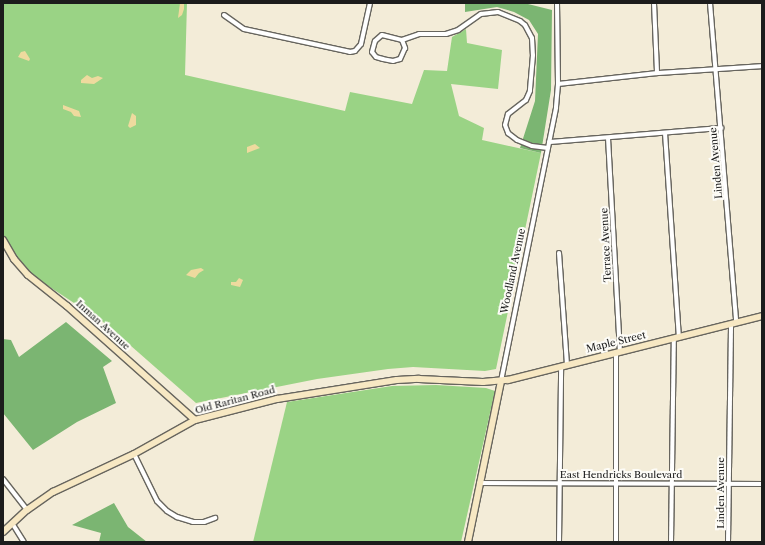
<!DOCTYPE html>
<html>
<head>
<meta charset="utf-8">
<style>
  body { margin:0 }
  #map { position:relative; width:765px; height:545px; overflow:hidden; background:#f3ecd8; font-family:"Libre Caslon Text",serif }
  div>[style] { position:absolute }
  .green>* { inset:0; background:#9ad385 }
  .forest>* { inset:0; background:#7bb572 }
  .sand>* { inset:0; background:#eeda9e }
  .roads { filter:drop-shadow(1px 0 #67655e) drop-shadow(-1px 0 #67655e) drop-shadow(0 1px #67655e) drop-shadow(0 -1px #67655e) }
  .street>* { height:4px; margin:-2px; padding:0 2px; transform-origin:2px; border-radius:2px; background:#fff }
  .secondary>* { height:6px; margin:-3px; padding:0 3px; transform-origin:3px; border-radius:3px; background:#f7e8c3 }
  span { translate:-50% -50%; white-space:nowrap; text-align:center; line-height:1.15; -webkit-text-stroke:4px #fdfcf7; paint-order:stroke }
  .street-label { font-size:10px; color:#1c1c1c }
  .frame { position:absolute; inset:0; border:4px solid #1c1c1c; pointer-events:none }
</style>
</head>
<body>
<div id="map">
  <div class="green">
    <div style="clip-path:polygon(3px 3px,187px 3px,185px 75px,345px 111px,350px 92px,412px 104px,424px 70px,447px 71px,452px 37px,466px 29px,467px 43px,502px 50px,498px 89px,451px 84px,459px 116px,484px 128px,482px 140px,541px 153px,496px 369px,485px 371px,413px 367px,388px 369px,317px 379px,196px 403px,106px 324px,33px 276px,16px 256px,3px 234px)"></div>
    <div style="clip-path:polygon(436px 385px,486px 388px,495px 391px,461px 542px,253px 542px,287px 402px,392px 386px)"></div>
  </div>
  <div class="forest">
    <div style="clip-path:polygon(465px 3px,524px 3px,552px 10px,551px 90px,541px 153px,520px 148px,535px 101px,538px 34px,529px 20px,514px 12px,497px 7px,465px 12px)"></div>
    <div style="clip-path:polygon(66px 322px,112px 361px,103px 367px,116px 403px,77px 422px,33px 450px,3px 413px,3px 339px,11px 340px,19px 357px)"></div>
    <div style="clip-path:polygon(114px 503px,128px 527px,147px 542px,99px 542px,101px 533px,72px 525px)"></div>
  </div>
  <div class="sand">
    <div style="clip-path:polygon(180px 3px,184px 3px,184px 9px,182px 15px,178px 18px)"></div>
    <div style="clip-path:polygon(25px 51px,30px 59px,29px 61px,18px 57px,21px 52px)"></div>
    <div style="clip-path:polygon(87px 75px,92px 78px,98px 76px,103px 78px,94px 84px,81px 83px,81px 80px)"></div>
    <div style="clip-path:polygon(63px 105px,79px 111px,81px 117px,74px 116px,71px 112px,63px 109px)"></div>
    <div style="clip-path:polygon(132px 113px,136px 116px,136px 125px,130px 128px,128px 126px)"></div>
    <div style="clip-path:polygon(255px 144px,260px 148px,247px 153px,247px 147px)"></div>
    <div style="clip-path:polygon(201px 268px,204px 270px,199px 273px,195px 278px,186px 275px,191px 270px)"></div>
    <div style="clip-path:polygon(239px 278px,243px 280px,240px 287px,231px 285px,231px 282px,236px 282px)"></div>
  </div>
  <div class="roads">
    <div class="street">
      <div style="left:654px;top:3px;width:70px;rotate:87.5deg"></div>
      <div style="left:710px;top:3px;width:320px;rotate:85.3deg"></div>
      <div style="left:224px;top:15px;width:24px;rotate:35deg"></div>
      <div style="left:244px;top:29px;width:108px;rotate:12.2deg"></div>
      <div style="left:350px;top:52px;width:5px;rotate:-11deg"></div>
      <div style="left:355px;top:51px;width:9px;rotate:-49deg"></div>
      <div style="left:361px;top:44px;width:42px;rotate:-77.6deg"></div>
      <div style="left:402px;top:40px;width:9px;rotate:69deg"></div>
      <div style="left:405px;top:48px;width:12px;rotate:114deg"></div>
      <div style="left:400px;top:59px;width:7px;rotate:164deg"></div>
      <div style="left:393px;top:61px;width:10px;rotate:-169deg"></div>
      <div style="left:383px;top:59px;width:7px;rotate:-164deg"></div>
      <div style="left:376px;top:57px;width:6px;rotate:-129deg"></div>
      <div style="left:372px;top:52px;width:11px;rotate:-75deg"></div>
      <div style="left:375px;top:41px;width:9px;rotate:-41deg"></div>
      <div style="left:382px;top:35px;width:21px;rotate:14deg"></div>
      <div style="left:402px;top:40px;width:18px;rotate:-19deg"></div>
      <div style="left:419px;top:34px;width:27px"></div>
      <div style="left:446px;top:34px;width:13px;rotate:-18deg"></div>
      <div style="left:458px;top:30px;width:28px;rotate:-35deg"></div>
      <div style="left:481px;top:14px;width:17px;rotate:-7deg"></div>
      <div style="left:498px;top:12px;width:24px;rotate:22deg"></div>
      <div style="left:520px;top:21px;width:6px;rotate:39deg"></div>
      <div style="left:525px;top:25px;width:15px;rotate:62deg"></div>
      <div style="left:532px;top:38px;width:17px;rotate:87deg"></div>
      <div style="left:533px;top:55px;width:36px;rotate:95deg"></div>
      <div style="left:530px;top:91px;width:10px;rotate:114deg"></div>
      <div style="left:526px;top:100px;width:23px;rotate:142deg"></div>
      <div style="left:508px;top:114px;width:11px;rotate:105deg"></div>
      <div style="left:505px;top:125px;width:9px;rotate:69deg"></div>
      <div style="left:508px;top:133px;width:11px;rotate:38deg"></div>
      <div style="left:517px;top:140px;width:16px;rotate:22deg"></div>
      <div style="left:532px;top:146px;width:16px;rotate:7deg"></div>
      <div style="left:558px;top:84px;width:100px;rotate:-6.3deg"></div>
      <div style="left:657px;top:73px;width:105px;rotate:-3.8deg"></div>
      <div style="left:665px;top:133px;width:203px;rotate:86.1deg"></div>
      <div style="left:608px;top:138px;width:213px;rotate:86.8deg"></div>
      <div style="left:549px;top:142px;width:173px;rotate:-4.7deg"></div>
      <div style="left:559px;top:253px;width:112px;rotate:85.9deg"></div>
      <div style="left:501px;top:381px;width:279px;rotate:-78.6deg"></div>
      <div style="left:556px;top:107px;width:23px;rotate:-85deg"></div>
      <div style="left:558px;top:84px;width:81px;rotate:-90.7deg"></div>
      <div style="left:134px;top:454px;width:52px;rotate:63.9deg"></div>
      <div style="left:157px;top:501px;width:14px;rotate:45deg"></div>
      <div style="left:167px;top:511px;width:12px;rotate:31deg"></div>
      <div style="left:177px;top:517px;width:17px;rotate:17deg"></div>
      <div style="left:193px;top:522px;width:11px"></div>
      <div style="left:204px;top:522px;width:12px;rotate:-20deg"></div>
      <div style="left:3px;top:479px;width:39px;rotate:52deg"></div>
      <div style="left:479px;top:483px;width:283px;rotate:0.2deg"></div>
      <div style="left:12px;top:523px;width:22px;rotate:58deg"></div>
      <div style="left:559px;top:542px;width:176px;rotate:-89.3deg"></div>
      <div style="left:616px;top:542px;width:190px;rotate:-90deg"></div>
      <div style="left:671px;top:542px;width:204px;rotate:-89.2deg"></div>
      <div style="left:728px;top:542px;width:218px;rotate:-89.2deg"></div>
    </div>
    <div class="secondary">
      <div style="left:3px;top:240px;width:22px;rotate:60deg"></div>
      <div style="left:14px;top:259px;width:21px;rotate:49deg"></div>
      <div style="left:28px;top:275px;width:50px;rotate:38.5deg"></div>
      <div style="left:67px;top:306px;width:171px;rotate:41.7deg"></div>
      <div style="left:3px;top:532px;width:33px;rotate:-43deg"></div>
      <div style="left:27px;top:510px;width:32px;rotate:-35deg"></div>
      <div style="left:53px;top:492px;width:89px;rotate:-25.1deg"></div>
      <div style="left:134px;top:454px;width:70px;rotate:-29.1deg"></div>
      <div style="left:195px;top:420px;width:85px;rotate:-14.4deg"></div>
      <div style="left:277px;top:399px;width:121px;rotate:-9deg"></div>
      <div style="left:397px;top:380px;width:22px;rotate:-3deg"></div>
      <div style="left:419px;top:379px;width:64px;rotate:2.7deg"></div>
      <div style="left:483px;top:382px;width:25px;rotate:-5deg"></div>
      <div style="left:508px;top:380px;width:262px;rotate:-14.1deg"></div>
      <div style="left:468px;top:542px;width:164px;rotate:-78.4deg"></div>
    </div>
  </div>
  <div class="street-label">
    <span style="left:716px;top:163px;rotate:-95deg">Linden Avenue</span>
    <span style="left:606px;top:245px;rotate:-93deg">Terrace Avenue</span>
    <span style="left:513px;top:271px;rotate:-78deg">Woodland Avenue</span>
    <span style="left:103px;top:325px;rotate:42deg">Inman Avenue</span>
    <span style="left:616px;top:342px;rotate:-14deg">Maple Street</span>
    <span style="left:235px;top:400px;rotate:-15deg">Old Raritan Road</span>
    <span style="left:621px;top:475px">East Hendricks Boulevard</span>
    <span style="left:721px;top:493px;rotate:-90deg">Linden Avenue</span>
  </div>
  <div class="frame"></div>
</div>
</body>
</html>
